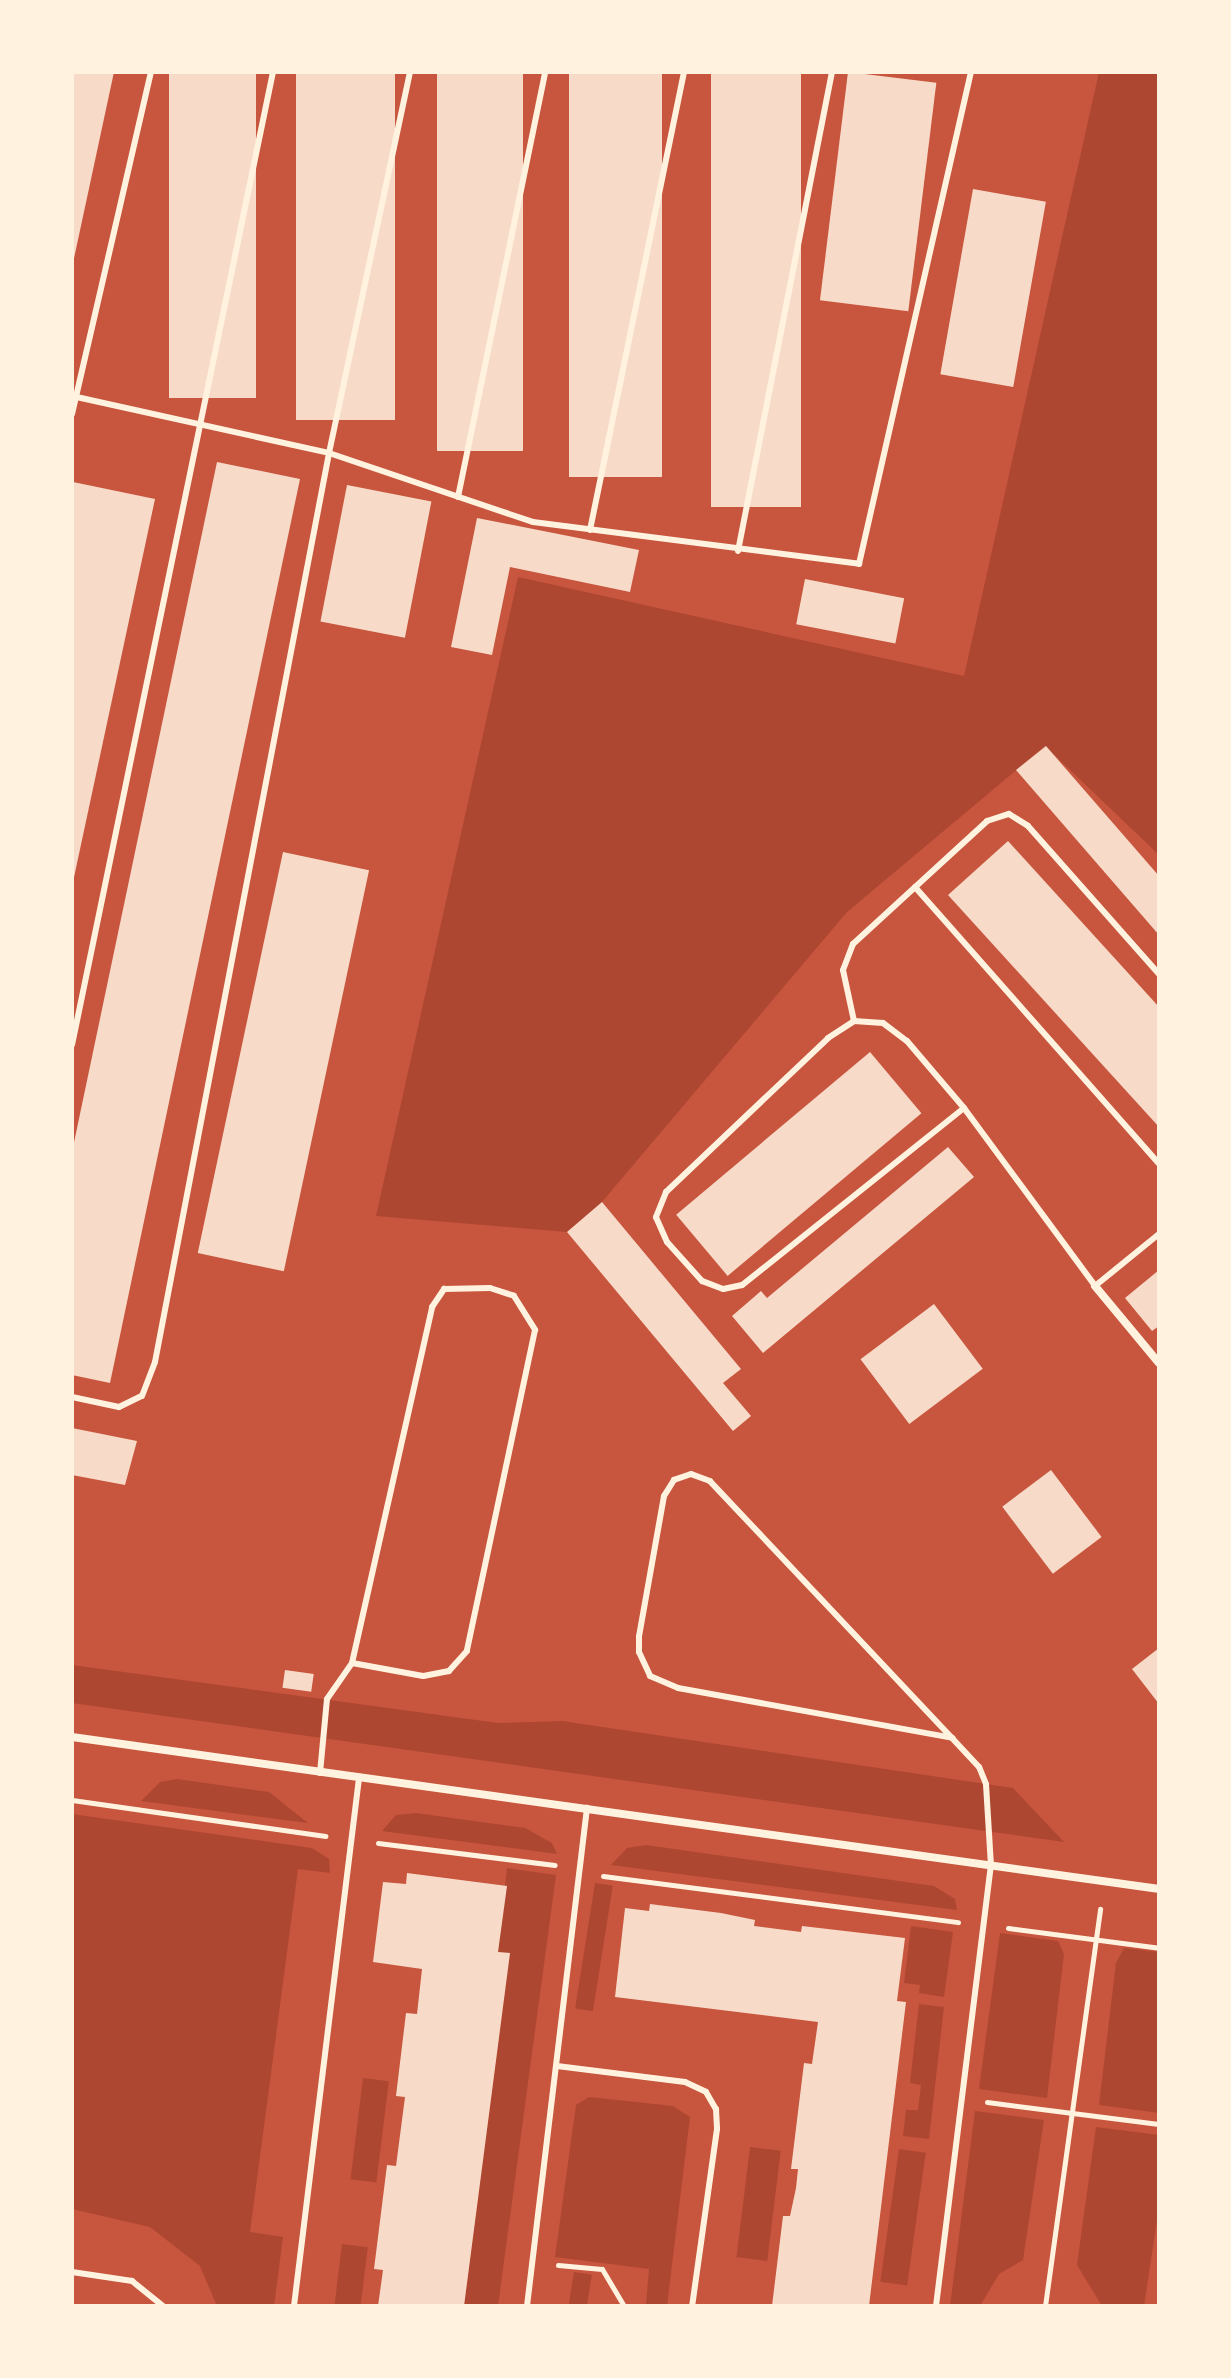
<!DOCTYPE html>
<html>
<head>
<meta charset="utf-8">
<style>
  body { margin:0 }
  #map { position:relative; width:1231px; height:2378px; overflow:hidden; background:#c8553d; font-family:"Alegreya Sans",sans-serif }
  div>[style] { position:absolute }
  .green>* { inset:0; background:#ae4732; transform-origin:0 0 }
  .building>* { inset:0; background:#f7dbc8; transform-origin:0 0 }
  .path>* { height:5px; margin:-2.5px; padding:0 2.5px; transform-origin:2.5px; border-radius:2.5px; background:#fff3e0 }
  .service>* { height:6px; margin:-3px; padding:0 3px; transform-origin:3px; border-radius:3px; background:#fff3e0 }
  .minor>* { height:8px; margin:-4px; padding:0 4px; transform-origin:4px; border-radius:4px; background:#fff3e0 }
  span { translate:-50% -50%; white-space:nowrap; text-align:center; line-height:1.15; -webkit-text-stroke:6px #fff3e0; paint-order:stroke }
  .frame { position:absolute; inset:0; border:74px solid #fff3e0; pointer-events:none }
</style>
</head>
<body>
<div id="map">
  <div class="green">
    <div style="clip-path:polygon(1099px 72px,1159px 72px,1159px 855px,1045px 746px,847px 912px,602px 1202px,567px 1232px,376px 1216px,518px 577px,964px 676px)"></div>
    <div style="clip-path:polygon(72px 1665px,498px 1723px,562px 1721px,1013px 1788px,1064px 1842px,72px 1703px)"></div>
    <div style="clip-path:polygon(177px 1779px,269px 1792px,308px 1823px,141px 1801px,160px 1782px)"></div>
    <div style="clip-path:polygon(416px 1813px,525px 1828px,552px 1843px,557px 1854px,382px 1831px,396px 1815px)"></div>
    <div style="clip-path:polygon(72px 1814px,312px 1848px,329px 1859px,330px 1873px,298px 1869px,250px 2232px,283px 2237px,274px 2306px,217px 2306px,200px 2266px,150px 2227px,72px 2209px)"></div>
    <div style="clip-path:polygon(646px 1845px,934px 1886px,955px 1899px,957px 1910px,611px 1865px,627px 1848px)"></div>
    <div style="clip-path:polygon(507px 1868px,556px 1875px,498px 2306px,464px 2306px,510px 1953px,498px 1952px)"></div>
    <div style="left:595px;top:1883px;width:18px;height:127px;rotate:9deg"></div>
    <div style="clip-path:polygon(911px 1926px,953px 1932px,944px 1997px,919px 1993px,920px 1985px,904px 1983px)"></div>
    <div style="clip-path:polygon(1000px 1933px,1058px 1941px,1064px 1954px,1047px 2098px,979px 2089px)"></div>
    <div style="clip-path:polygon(1124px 1948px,1159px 1952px,1159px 2113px,1099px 2105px,1116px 1963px)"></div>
    <div style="clip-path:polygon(919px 2004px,944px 2007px,929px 2139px,903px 2136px,906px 2110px,918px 2110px,921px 2085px,910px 2083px)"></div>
    <div style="left:363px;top:2078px;width:26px;height:102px;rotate:7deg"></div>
    <div style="clip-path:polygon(589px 2097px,673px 2106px,690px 2117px,667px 2306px,646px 2304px,649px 2269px,555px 2257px,576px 2105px)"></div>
    <div style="clip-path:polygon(975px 2111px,1044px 2120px,1023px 2260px,999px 2274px,980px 2306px,950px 2306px)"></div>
    <div style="clip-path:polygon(1096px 2127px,1159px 2135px,1159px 2207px,1144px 2306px,1102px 2306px,1077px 2265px)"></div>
    <div style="left:750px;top:2147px;width:31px;height:111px;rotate:7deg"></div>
    <div style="left:899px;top:2149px;width:27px;height:134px;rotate:8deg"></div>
    <div style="left:342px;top:2244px;width:26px;height:63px;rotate:7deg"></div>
    <div style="left:574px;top:2272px;width:18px;height:34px;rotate:9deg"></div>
  </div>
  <div class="building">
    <div style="clip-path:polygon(72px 72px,114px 72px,73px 263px,72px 263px)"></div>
    <div style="left:169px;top:72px;width:87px;height:326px"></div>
    <div style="left:296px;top:72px;width:99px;height:348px"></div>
    <div style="left:437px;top:72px;width:86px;height:379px"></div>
    <div style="left:569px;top:72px;width:93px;height:405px"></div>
    <div style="left:711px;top:72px;width:90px;height:435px"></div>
    <div style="left:848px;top:72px;width:89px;height:230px;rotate:7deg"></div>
    <div style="left:973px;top:189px;width:74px;height:188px;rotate:10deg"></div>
    <div style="clip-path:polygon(217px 462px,300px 479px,110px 1383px,72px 1375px,72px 1152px)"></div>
    <div style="clip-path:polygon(73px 482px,155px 499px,73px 882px,72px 882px)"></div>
    <div style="left:347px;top:485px;width:86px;height:139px;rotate:11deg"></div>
    <div style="clip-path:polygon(477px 518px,639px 550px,630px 592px,510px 567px,492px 655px,451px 647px)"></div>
    <div style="left:805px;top:579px;width:101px;height:46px;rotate:11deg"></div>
    <div style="clip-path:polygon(1046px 746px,1159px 876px,1159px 935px,1016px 770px)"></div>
    <div style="clip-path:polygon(1008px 841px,1159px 1007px,1159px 1127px,948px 895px)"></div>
    <div style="left:283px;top:852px;width:88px;height:410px;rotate:12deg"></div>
    <div style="left:870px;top:1052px;width:80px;height:253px;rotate:50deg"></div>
    <div style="clip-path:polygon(948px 1147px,974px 1177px,763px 1353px,732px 1316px,761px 1291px,767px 1298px)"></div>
    <div style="clip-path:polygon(602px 1202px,741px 1369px,723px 1383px,751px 1416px,733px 1431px,567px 1232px)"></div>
    <div style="clip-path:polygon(1159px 1270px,1159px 1326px,1152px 1331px,1125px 1298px)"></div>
    <div style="left:934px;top:1304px;width:81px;height:92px;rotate:53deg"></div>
    <div style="clip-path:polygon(72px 1428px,137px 1441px,125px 1485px,72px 1475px)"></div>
    <div style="left:1051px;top:1470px;width:84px;height:61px;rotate:53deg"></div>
    <div style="clip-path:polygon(1159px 1648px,1159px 1704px,1132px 1669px)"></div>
    <div style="left:285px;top:1670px;width:29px;height:18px;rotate:8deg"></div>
    <div style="clip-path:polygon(407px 1873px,507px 1886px,498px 1952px,510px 1953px,464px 2306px,378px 2306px,383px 2270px,374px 2269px,387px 2165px,396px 2166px,405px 2097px,396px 2096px,406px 2013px,417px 2014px,422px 1969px,373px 1962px,383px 1882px,406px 1884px)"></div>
    <div style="clip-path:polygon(650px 1904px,721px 1913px,755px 1920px,754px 1926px,801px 1932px,802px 1926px,905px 1938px,897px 2001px,906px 2002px,869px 2306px,772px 2306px,783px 2216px,790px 2216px,796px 2188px,798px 2169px,791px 2169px,804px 2063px,812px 2064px,818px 2022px,615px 1997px,625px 1908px,649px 1911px)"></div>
  </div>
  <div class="path">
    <div style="left:72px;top:1800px;width:256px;rotate:8.1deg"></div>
    <div style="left:378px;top:1843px;width:178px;rotate:7.1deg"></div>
    <div style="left:603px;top:1876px;width:358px;rotate:7.4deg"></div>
    <div style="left:1008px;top:1928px;width:152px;rotate:7.5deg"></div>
    <div style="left:987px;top:2102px;width:173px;rotate:7.3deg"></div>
    <div style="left:558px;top:2265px;width:44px;rotate:5.2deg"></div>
    <div style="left:602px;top:2269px;width:43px;rotate:59.3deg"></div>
    <div style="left:1045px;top:2306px;width:401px;rotate:-82.1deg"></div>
  </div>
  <div class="service">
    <div style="left:72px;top:396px;width:263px;rotate:12.5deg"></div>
    <div style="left:329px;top:453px;width:215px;rotate:18.7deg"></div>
    <div style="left:533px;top:522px;width:329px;rotate:7.3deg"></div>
    <div style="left:859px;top:564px;width:505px;rotate:-77.18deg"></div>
    <div style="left:72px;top:414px;width:351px;rotate:-77deg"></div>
    <div style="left:458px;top:497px;width:434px;rotate:-78.4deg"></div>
    <div style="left:590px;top:530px;width:468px;rotate:-78.4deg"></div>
    <div style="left:738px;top:551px;width:488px;rotate:-78.9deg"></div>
    <div style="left:915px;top:887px;width:369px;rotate:48.6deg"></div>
    <div style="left:854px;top:1021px;width:52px;rotate:-102.2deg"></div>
    <div style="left:843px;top:970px;width:28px;rotate:-69deg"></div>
    <div style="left:853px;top:944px;width:182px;rotate:-42.5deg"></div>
    <div style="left:987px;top:821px;width:23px;rotate:-18deg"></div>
    <div style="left:1009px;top:814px;width:22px;rotate:32deg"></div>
    <div style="left:1028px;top:826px;width:198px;rotate:48.5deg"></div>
    <div style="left:72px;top:1045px;width:994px;rotate:-78.33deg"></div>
    <div style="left:964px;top:1108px;width:284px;rotate:141.4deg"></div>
    <div style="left:742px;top:1285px;width:19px;rotate:168deg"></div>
    <div style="left:723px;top:1289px;width:22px;rotate:-159deg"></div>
    <div style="left:702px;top:1281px;width:52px;rotate:-131.9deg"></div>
    <div style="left:667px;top:1242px;width:27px;rotate:-114deg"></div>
    <div style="left:656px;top:1217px;width:27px;rotate:-68deg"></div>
    <div style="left:666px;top:1192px;width:224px;rotate:-43.5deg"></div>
    <div style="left:828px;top:1038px;width:31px;rotate:-33deg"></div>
    <div style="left:854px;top:1021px;width:29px;rotate:4deg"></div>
    <div style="left:883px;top:1023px;width:30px;rotate:37deg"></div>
    <div style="left:907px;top:1041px;width:88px;rotate:49.6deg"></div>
    <div style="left:964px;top:1108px;width:221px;rotate:53.6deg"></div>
    <div style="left:1095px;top:1286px;width:82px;rotate:-39.1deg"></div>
    <div style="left:72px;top:1397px;width:48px;rotate:12deg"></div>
    <div style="left:119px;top:1407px;width:25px;rotate:-26deg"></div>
    <div style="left:142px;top:1396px;width:36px;rotate:-69deg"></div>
    <div style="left:155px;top:1362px;width:926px;rotate:-79.16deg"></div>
    <div style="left:329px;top:453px;width:390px;rotate:-78deg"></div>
    <div style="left:320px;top:1773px;width:74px;rotate:-84.6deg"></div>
    <div style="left:327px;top:1699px;width:44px;rotate:-55.2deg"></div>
    <div style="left:352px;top:1663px;width:365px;rotate:-77.3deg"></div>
    <div style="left:432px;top:1307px;width:22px;rotate:-56deg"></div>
    <div style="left:444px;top:1289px;width:46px;rotate:-1.2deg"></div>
    <div style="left:490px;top:1288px;width:25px;rotate:18deg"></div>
    <div style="left:514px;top:1296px;width:40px;rotate:58deg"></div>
    <div style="left:535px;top:1330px;width:328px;rotate:102deg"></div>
    <div style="left:467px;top:1651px;width:27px;rotate:132deg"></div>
    <div style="left:449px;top:1671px;width:26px;rotate:169deg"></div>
    <div style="left:423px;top:1676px;width:72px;rotate:-169.6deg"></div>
    <div style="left:557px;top:2066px;width:129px;rotate:7.1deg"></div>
    <div style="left:685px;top:2082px;width:23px;rotate:25deg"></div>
    <div style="left:706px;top:2092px;width:20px;rotate:60deg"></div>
    <div style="left:716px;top:2109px;width:20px;rotate:87deg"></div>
    <div style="left:717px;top:2129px;width:179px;rotate:98deg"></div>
    <div style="left:72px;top:2272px;width:61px;rotate:8.5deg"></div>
    <div style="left:132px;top:2281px;width:40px;rotate:39deg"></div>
    <div style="left:294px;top:2306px;width:532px;rotate:-82.98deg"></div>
    <div style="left:527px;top:2306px;width:502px;rotate:-83.13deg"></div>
    <div style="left:936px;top:2306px;width:443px;rotate:-82.9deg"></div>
    <div style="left:991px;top:1866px;width:82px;rotate:-93.5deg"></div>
    <div style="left:986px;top:1784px;width:18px;rotate:-112deg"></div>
    <div style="left:979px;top:1767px;width:40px;rotate:-133deg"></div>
    <div style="left:952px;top:1738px;width:353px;rotate:-133.3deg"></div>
    <div style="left:710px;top:1481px;width:20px;rotate:-160deg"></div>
    <div style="left:691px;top:1474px;width:18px;rotate:161deg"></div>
    <div style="left:674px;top:1480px;width:19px;rotate:122deg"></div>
    <div style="left:664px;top:1496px;width:143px;rotate:100.1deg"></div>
    <div style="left:639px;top:1637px;width:15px;rotate:90deg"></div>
    <div style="left:639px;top:1652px;width:26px;rotate:65deg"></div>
    <div style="left:650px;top:1676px;width:30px;rotate:23deg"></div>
    <div style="left:678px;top:1688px;width:279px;rotate:10.3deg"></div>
  </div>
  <div class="minor">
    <div style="left:1095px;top:1286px;width:100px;rotate:50.3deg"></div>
    <div style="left:72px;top:1737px;width:1098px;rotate:7.96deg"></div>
  </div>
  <div class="frame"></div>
</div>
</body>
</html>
